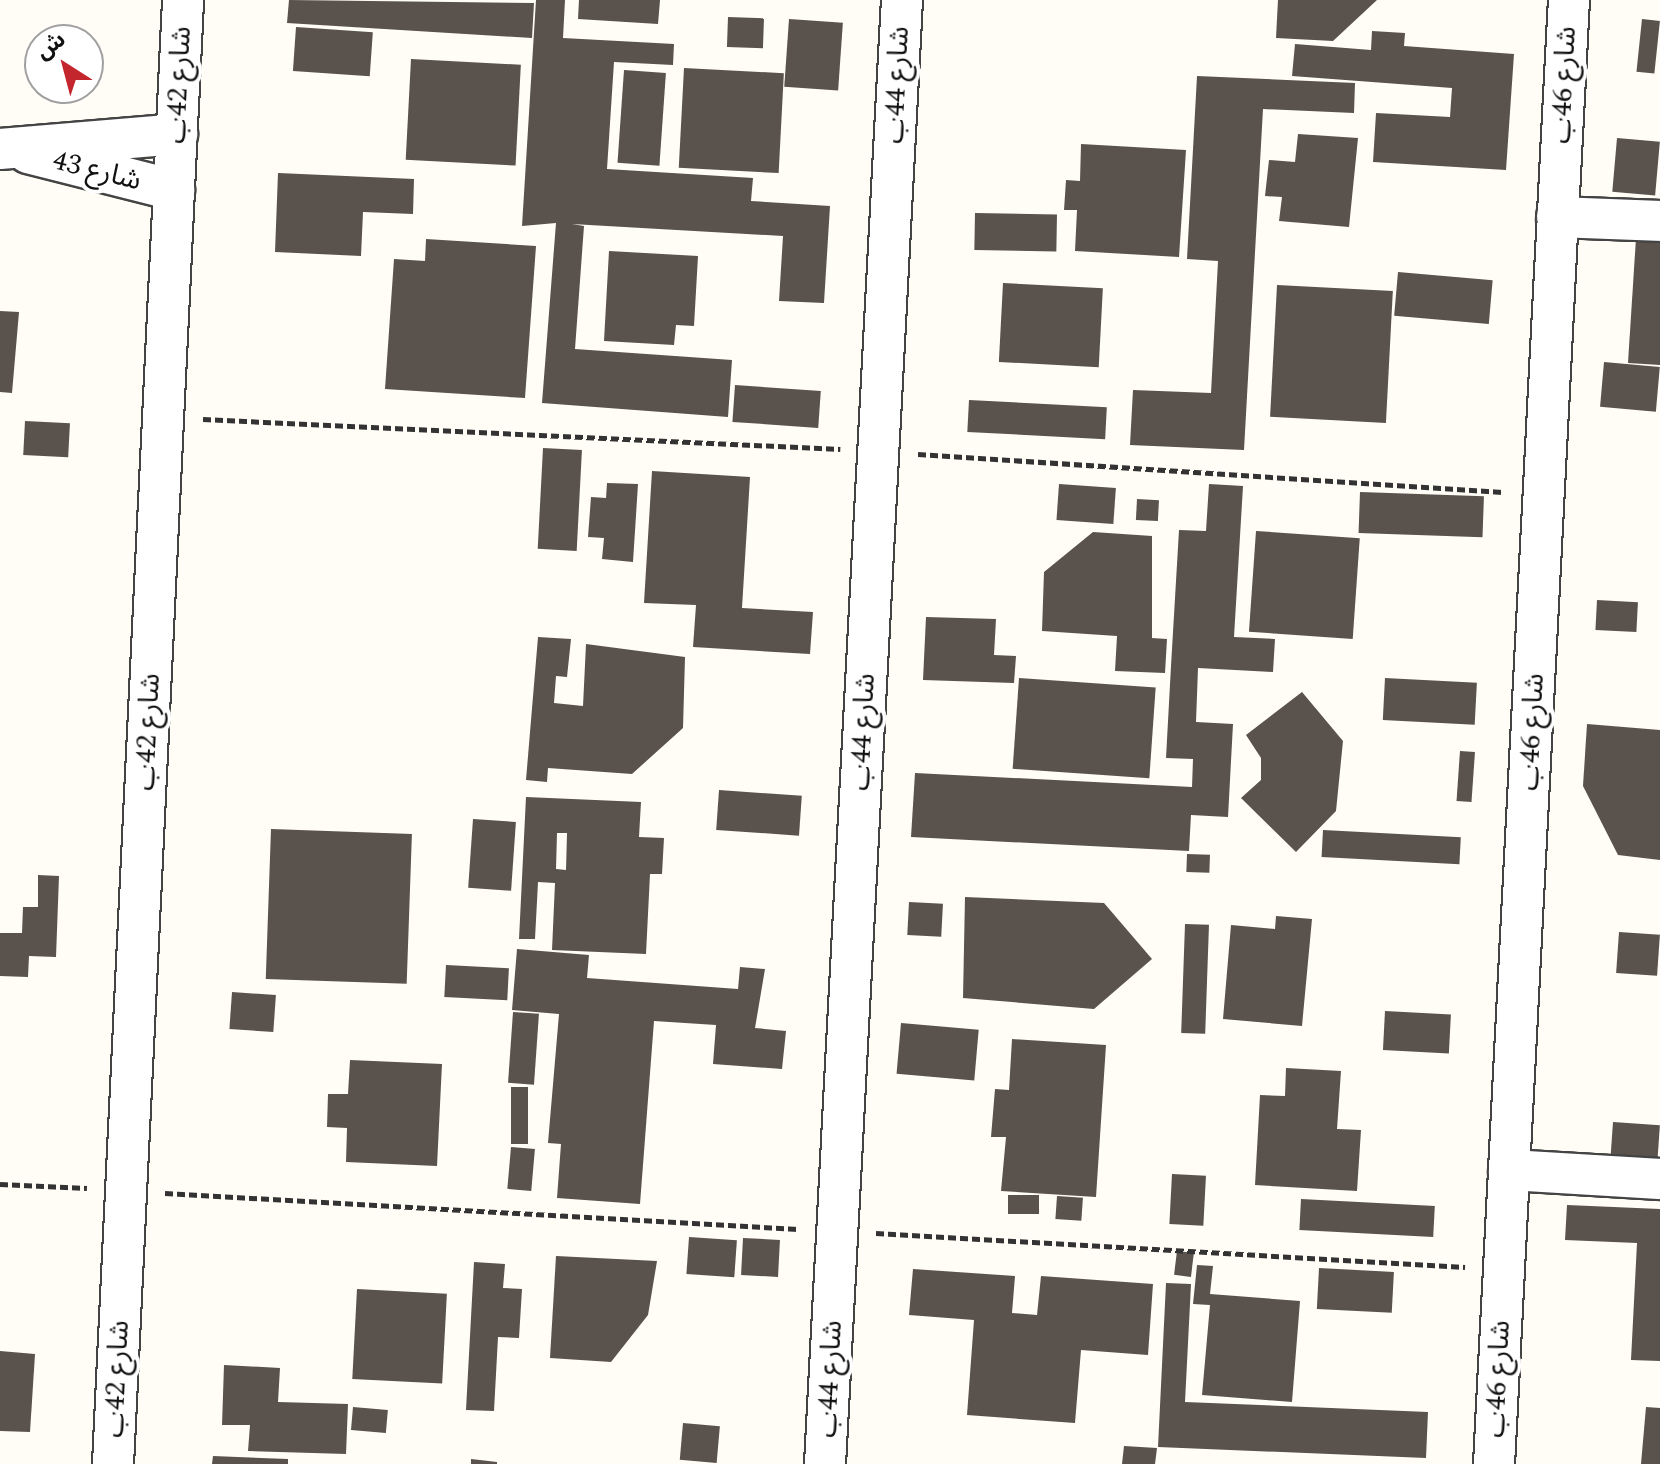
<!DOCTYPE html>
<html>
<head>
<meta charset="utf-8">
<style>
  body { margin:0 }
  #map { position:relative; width:1660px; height:1464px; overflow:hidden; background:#fffdf5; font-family:Spectral,"Noto Sans Arabic",serif }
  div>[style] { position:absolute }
  .building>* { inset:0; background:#5a524d; transform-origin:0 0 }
  .path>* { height:5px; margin-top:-2.5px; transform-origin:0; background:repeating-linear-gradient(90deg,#333 0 8px,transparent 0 12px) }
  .roads { filter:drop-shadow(2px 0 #444) drop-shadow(-2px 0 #444) drop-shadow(0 2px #444) drop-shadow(0 -2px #444) }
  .minor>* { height:40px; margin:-20px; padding:0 20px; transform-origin:20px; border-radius:20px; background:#fff }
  span { translate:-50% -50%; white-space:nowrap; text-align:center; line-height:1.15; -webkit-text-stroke:8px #fff; paint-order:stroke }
  .street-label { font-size:28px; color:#111 }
  .north { position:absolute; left:24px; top:24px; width:80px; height:80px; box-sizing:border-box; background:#fff; border:2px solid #a0a0a0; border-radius:50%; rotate:324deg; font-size:22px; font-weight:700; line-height:32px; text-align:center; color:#111 }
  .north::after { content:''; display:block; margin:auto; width:28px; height:36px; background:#c4262e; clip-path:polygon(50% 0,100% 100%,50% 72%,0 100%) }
</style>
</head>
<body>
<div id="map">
  <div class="building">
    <div style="clip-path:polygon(289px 0,534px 3px,532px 38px,287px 23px)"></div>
    <div style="clip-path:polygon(536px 0,565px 0,563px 38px,674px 44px,673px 65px,614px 62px,607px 169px,753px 178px,751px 201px,830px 206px,824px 303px,779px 301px,783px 236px,572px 224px,584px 226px,575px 349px,732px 360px,728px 417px,542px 403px,556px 223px,522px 226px)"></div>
    <div style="clip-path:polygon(579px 0,660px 0,658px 24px,578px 19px)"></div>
    <div style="clip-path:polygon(1278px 0,1377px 0,1333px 41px,1276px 38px)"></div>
    <div style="left:728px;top:17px;width:36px;height:30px;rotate:2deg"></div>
    <div style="left:789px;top:19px;width:54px;height:68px;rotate:4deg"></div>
    <div style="left:1642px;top:19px;width:18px;height:53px;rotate:6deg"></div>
    <div style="left:296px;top:27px;width:77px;height:44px;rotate:4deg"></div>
    <div style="clip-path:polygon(1372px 31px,1405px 33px,1404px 46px,1514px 54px,1506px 170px,1373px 162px,1376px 113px,1450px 117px,1452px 88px,1292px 76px,1295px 44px,1371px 50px)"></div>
    <div style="left:411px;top:59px;width:110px;height:101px;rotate:3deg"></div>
    <div style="left:684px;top:68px;width:100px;height:100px;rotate:3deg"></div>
    <div style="left:624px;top:70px;width:42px;height:93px;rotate:4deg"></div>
    <div style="clip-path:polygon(1197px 76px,1355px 83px,1354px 113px,1263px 109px,1244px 450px,1130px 445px,1133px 390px,1211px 393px,1218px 261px,1187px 259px)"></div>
    <div style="clip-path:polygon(1298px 134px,1358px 138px,1349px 227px,1279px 221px,1282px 197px,1265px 196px,1269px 160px,1295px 162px)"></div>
    <div style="left:1617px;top:138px;width:43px;height:54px;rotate:5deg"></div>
    <div style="clip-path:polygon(1081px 144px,1186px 150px,1179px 257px,1075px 251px,1077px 210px,1064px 210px,1066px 180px,1080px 181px)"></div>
    <div style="clip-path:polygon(278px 173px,414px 179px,413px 214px,363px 212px,361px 256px,275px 252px)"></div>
    <div style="left:975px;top:213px;width:82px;height:37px;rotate:1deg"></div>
    <div style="clip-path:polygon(1636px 238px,1660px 239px,1660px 365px,1628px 363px)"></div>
    <div style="clip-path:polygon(426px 239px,536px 246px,525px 398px,385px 389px,394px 259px,425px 261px)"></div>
    <div style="clip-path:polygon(609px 251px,698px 256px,694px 326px,676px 325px,674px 345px,604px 341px)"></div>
    <div style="left:1398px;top:272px;width:95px;height:44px;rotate:5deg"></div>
    <div style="left:1003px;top:283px;width:100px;height:79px;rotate:3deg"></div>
    <div style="left:1277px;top:285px;width:116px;height:132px;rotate:3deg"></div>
    <div style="clip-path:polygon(0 311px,19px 312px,12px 393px,0 392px)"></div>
    <div style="left:1604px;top:362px;width:56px;height:45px;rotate:5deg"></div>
    <div style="left:735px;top:385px;width:86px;height:37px;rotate:4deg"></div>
    <div style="left:969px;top:400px;width:138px;height:32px;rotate:3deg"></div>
    <div style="left:25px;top:421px;width:45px;height:34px;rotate:3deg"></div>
    <div style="left:543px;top:448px;width:39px;height:101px;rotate:3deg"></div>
    <div style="clip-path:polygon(652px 471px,750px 477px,742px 608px,813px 612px,810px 654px,693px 647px,696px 605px,644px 603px)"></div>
    <div style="clip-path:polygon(607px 483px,638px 484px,633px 562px,602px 559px,604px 538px,588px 537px,591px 497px,606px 498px)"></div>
    <div style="left:1059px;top:484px;width:57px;height:36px;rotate:4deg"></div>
    <div style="clip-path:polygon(1209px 484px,1243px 486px,1234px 637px,1275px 639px,1273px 672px,1198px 668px,1196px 722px,1233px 724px,1228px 817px,1191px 815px,1189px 851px,911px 837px,915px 773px,1192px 787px,1193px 759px,1166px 758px,1171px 666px,1179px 530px,1206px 531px)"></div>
    <div style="left:1360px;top:492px;width:124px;height:41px;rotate:2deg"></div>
    <div style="left:1137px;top:499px;width:22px;height:21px;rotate:3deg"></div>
    <div style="left:1256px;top:531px;width:104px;height:101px;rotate:4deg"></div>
    <div style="clip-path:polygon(1093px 532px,1152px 536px,1152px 638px,1167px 639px,1165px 673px,1115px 671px,1117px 636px,1042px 631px,1044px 572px)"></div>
    <div style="left:1597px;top:600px;width:41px;height:30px;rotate:3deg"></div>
    <div style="clip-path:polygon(926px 617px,996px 619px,994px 655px,1016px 656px,1014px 683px,923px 680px)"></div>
    <div style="clip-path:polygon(538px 637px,571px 639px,567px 677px,556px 676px,554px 703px,583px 706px,586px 644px,685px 657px,683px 728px,632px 774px,548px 768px,547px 782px,526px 780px)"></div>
    <div style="left:1019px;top:678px;width:137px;height:91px;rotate:4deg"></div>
    <div style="left:1385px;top:678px;width:92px;height:42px;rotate:3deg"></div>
    <div style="clip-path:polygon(1302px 692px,1343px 741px,1336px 811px,1296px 852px,1241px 798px,1261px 780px,1261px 758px,1246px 735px)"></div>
    <div style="clip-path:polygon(1587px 724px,1660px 730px,1660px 860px,1618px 855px,1583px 786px)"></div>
    <div style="left:1460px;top:751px;width:15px;height:50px;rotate:4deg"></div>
    <div style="left:719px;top:790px;width:83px;height:40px;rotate:4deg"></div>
    <div style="clip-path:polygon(evenodd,526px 797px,641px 802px,639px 837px,664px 838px,662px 874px,650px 874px,646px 954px,552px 950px,555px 883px,538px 882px,535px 939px,519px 939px,526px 797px,557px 833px,567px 833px,566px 870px,556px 869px,557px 833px)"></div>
    <div style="left:473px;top:819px;width:43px;height:69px;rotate:4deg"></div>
    <div style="left:271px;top:829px;width:141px;height:150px;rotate:2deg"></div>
    <div style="left:1323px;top:830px;width:138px;height:27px;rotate:3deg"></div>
    <div style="left:1187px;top:854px;width:23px;height:18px;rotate:2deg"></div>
    <div style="clip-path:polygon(38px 875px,59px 876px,56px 957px,29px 956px,28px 977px,0 976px,0 933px,22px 933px,23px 907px,38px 907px)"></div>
    <div style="clip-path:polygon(965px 897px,1104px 903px,1152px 959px,1094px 1009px,963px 998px)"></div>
    <div style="left:909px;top:902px;width:34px;height:33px;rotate:3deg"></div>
    <div style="clip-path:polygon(1276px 916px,1312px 919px,1302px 1026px,1223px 1019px,1231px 925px,1275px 929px)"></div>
    <div style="left:1185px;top:924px;width:24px;height:109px;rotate:2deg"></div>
    <div style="left:1619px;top:932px;width:41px;height:41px;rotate:4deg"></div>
    <div style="clip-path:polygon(517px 949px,589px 955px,587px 978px,738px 989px,740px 967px,765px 969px,755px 1028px,786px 1031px,782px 1069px,713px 1064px,716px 1025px,654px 1021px,640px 1204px,557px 1198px,561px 1144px,548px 1143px,559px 1014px,512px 1010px)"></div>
    <div style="left:446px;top:965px;width:63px;height:32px;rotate:3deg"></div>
    <div style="left:232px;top:992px;width:44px;height:37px;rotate:4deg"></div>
    <div style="left:1385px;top:1011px;width:66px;height:39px;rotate:3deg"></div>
    <div style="left:513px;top:1012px;width:26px;height:71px;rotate:4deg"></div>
    <div style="left:901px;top:1023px;width:78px;height:51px;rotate:5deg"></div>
    <div style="clip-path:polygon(1012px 1039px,1106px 1045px,1096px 1197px,1001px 1191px,1006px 1137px,991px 1137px,995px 1089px,1009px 1090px)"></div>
    <div style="clip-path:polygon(350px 1060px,442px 1064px,437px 1166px,346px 1162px,347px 1128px,327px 1127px,328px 1094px,348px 1094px)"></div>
    <div style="clip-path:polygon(1286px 1068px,1341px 1071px,1337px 1129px,1361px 1130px,1357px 1191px,1255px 1185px,1260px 1095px,1285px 1096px)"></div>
    <div style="left:511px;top:1087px;width:17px;height:57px"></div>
    <div style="left:1613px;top:1122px;width:47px;height:32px;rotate:4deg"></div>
    <div style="left:511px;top:1147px;width:24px;height:42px;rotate:5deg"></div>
    <div style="left:1172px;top:1174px;width:34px;height:50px;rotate:3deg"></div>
    <div style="left:1008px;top:1195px;width:31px;height:19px"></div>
    <div style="left:1057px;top:1196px;width:26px;height:23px;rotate:4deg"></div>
    <div style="left:1301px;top:1199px;width:134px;height:31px;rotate:3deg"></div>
    <div style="clip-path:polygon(1567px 1205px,1660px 1209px,1660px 1361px,1631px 1360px,1637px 1243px,1565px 1240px)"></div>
    <div style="left:689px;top:1237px;width:48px;height:37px;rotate:4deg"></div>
    <div style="left:743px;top:1238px;width:37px;height:37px;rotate:3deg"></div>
    <div style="left:1177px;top:1251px;width:17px;height:24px;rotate:7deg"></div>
    <div style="clip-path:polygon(556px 1256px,657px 1261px,648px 1315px,611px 1362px,550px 1358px)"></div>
    <div style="clip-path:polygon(474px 1262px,505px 1264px,503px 1288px,522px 1289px,519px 1338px,498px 1337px,494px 1411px,466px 1410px)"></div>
    <div style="clip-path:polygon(1197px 1265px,1213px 1266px,1210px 1294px,1300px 1301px,1292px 1402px,1202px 1395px,1210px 1305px,1193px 1304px)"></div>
    <div style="left:1319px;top:1268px;width:75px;height:41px;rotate:3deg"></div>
    <div style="clip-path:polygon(913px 1269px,1015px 1276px,1012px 1313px,1037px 1315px,1041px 1276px,1153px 1284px,1148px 1355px,1081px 1350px,1075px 1423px,967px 1415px,974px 1320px,909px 1315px)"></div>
    <div style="clip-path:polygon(1166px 1283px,1191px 1284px,1185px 1402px,1428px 1412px,1426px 1458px,1158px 1447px)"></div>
    <div style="left:357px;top:1289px;width:90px;height:90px;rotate:3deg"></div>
    <div style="clip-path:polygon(0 1351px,35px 1354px,30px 1432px,0 1431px)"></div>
    <div style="clip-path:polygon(224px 1365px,280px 1368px,278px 1402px,348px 1404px,346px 1454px,248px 1451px,250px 1425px,222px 1425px)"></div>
    <div style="left:353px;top:1407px;width:35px;height:23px;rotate:5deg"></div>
    <div style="clip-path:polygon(1646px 1407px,1660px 1408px,1660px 1464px,1641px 1464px)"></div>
    <div style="left:683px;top:1423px;width:37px;height:37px;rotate:5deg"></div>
    <div style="clip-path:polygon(1124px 1446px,1157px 1448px,1155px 1464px,1122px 1464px)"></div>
    <div style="clip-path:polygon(213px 1456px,288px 1459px,288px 1464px,212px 1464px)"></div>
    <div style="clip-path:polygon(471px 1459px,497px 1462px,497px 1464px,471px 1464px)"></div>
  </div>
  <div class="path">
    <div style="left:203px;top:419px;width:638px;rotate:2.7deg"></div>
    <div style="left:918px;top:454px;width:586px;rotate:3.72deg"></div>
    <div style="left:0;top:1184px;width:87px;rotate:2.6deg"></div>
    <div style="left:165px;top:1193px;width:634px;rotate:3.26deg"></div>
    <div style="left:876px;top:1233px;width:590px;rotate:3.3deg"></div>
  </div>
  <div class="roads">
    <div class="minor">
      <div style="left:0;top:149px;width:178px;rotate:-4.8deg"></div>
      <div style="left:28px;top:153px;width:151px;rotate:14.2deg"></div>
      <div style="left:1557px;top:217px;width:103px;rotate:2.2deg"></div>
      <div style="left:1509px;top:1170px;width:151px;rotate:3.4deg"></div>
      <div style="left:113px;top:1464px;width:1466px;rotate:-87.26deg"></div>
      <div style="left:825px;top:1464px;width:1466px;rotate:-86.99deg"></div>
      <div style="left:1494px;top:1464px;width:1466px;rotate:-87.07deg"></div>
    </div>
  </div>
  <div class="street-label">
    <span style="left:179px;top:85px;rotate:-87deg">شارع 42ب</span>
    <span style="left:897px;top:85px;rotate:-87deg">شارع 44ب</span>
    <span style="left:1564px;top:85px;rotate:-87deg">شارع 46ب</span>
    <span style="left:97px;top:171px;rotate:14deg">شارع 43</span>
    <span style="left:148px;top:732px;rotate:-87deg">شارع 42ب</span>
    <span style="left:863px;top:732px;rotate:-87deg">شارع 44ب</span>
    <span style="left:1532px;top:732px;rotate:-87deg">شارع 46ب</span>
    <span style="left:117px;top:1379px;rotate:-87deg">شارع 42ب</span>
    <span style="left:830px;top:1379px;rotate:-87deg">شارع 44ب</span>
    <span style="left:1498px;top:1379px;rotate:-87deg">شارع 46ب</span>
  </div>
  <div class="north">ش</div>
</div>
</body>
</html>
